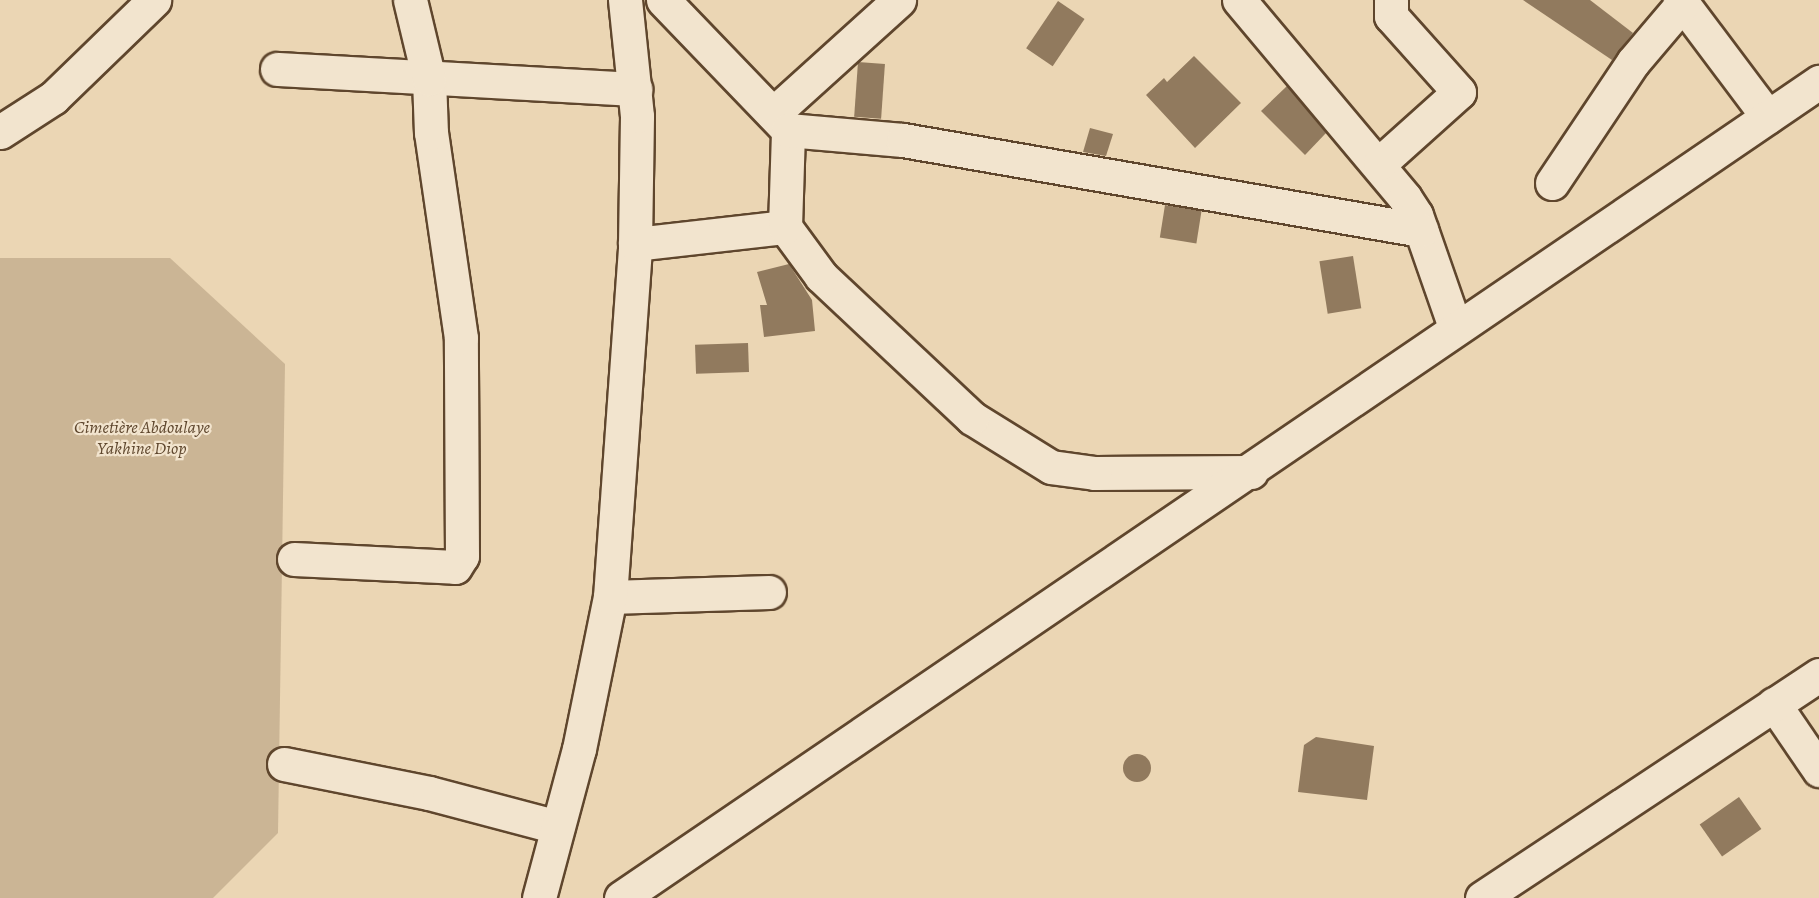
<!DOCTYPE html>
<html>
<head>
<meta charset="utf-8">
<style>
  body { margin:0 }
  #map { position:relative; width:1819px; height:898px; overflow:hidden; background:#ebd6b4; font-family:Alegreya,serif }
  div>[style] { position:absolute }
  .green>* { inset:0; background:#cbb595 }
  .building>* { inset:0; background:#917a5e; transform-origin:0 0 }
  .round { border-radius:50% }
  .roads { filter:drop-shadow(2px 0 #5f462d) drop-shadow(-2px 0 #5f462d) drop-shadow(0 2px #5f462d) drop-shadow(0 -2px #5f462d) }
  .minor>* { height:33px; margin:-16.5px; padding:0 16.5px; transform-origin:16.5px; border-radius:16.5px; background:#f2e4ce }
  span { translate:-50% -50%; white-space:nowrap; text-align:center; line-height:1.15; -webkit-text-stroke:4.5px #f2e4ce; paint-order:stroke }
  .park-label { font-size:18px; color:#5e462d; font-style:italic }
</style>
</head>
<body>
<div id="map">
  <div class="green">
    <div style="clip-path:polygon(0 258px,170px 258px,285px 364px,278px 833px,213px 898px,0 898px)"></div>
  </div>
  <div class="building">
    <div style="clip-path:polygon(1523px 0,1590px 0,1633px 33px,1612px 60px)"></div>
    <div style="left:1058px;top:1px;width:32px;height:57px;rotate:34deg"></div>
    <div style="clip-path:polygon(1194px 56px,1241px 103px,1195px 148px,1146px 95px,1164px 78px,1167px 82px)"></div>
    <div style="left:858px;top:62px;width:27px;height:55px;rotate:4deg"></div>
    <div style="clip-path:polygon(1287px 86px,1326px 133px,1305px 155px,1261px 111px)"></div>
    <div style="clip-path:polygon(1090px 128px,1113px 134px,1106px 156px,1083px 152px)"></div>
    <div style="left:1165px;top:205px;width:37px;height:33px;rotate:9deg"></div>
    <div style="left:1353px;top:256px;width:53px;height:34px;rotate:81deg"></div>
    <div style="clip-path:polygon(789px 264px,812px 300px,815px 331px,764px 337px,760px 305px,767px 305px,757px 272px)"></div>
    <div style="left:748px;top:343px;width:29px;height:53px;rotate:88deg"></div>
    <div style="clip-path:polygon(1316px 737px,1374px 746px,1367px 800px,1298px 792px,1304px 745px)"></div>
    <div class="round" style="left:1123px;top:754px;width:28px;height:28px"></div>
    <div style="left:1739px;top:797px;width:39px;height:48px;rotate:55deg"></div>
  </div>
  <div class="roads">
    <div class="minor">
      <div style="left:663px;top:0;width:180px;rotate:46.1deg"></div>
      <div style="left:1239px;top:0;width:258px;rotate:50deg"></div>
      <div style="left:1405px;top:198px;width:20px;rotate:57deg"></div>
      <div style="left:1416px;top:215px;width:119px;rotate:70.8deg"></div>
      <div style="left:1680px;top:0;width:146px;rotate:53.1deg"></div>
      <div style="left:277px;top:69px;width:359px;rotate:3.2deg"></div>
      <div style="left:773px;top:114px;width:170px;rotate:-42.1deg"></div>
      <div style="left:0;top:132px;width:63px;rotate:-32.7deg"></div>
      <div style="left:53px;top:98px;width:141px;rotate:-44.1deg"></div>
      <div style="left:1380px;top:163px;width:106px;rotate:-41.9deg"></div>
      <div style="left:1459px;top:92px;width:102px;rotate:-131.8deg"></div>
      <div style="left:1391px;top:16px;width:16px;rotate:-90deg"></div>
      <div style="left:1552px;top:183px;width:146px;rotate:-56.2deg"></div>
      <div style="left:1633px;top:62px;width:77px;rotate:-49.7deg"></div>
      <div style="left:635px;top:244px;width:151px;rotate:-6.5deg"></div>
      <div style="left:1251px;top:472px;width:156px;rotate:179.6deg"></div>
      <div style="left:1095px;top:473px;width:44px;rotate:-172.2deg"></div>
      <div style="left:1051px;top:467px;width:93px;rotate:-148.2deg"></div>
      <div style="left:972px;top:418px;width:207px;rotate:-136.8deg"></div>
      <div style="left:821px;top:276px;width:61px;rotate:-126.3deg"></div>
      <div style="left:785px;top:227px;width:97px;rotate:-88.2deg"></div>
      <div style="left:788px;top:130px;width:115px;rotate:5deg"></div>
      <div style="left:903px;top:140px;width:526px;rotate:9.86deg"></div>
      <div style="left:294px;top:559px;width:161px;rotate:2.8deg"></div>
      <div style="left:455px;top:567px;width:13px;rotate:-58deg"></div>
      <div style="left:462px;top:556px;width:218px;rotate:-90.3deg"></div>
      <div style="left:461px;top:338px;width:207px;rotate:-98.3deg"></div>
      <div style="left:431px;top:133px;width:54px;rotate:-92.1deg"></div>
      <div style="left:429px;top:79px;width:81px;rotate:-103.5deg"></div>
      <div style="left:610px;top:597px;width:159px;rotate:-1.8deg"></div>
      <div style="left:1774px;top:704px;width:80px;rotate:55.7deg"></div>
      <div style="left:284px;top:764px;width:148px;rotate:11.3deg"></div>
      <div style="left:429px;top:793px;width:133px;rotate:14.8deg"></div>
      <div style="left:539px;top:898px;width:154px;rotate:-75deg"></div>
      <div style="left:579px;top:749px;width:155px;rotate:-78.5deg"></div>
      <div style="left:610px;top:597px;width:354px;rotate:-85.9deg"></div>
      <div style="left:635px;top:244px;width:128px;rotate:-89.1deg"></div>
      <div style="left:637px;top:116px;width:117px;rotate:-95.9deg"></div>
      <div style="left:621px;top:898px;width:1450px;rotate:-34.26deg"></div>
      <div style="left:1482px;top:898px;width:404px;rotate:-33.5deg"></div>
    </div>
  </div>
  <div class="park-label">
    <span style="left:142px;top:438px">Cimetière Abdoulaye<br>Yakhine Diop</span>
  </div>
</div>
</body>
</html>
